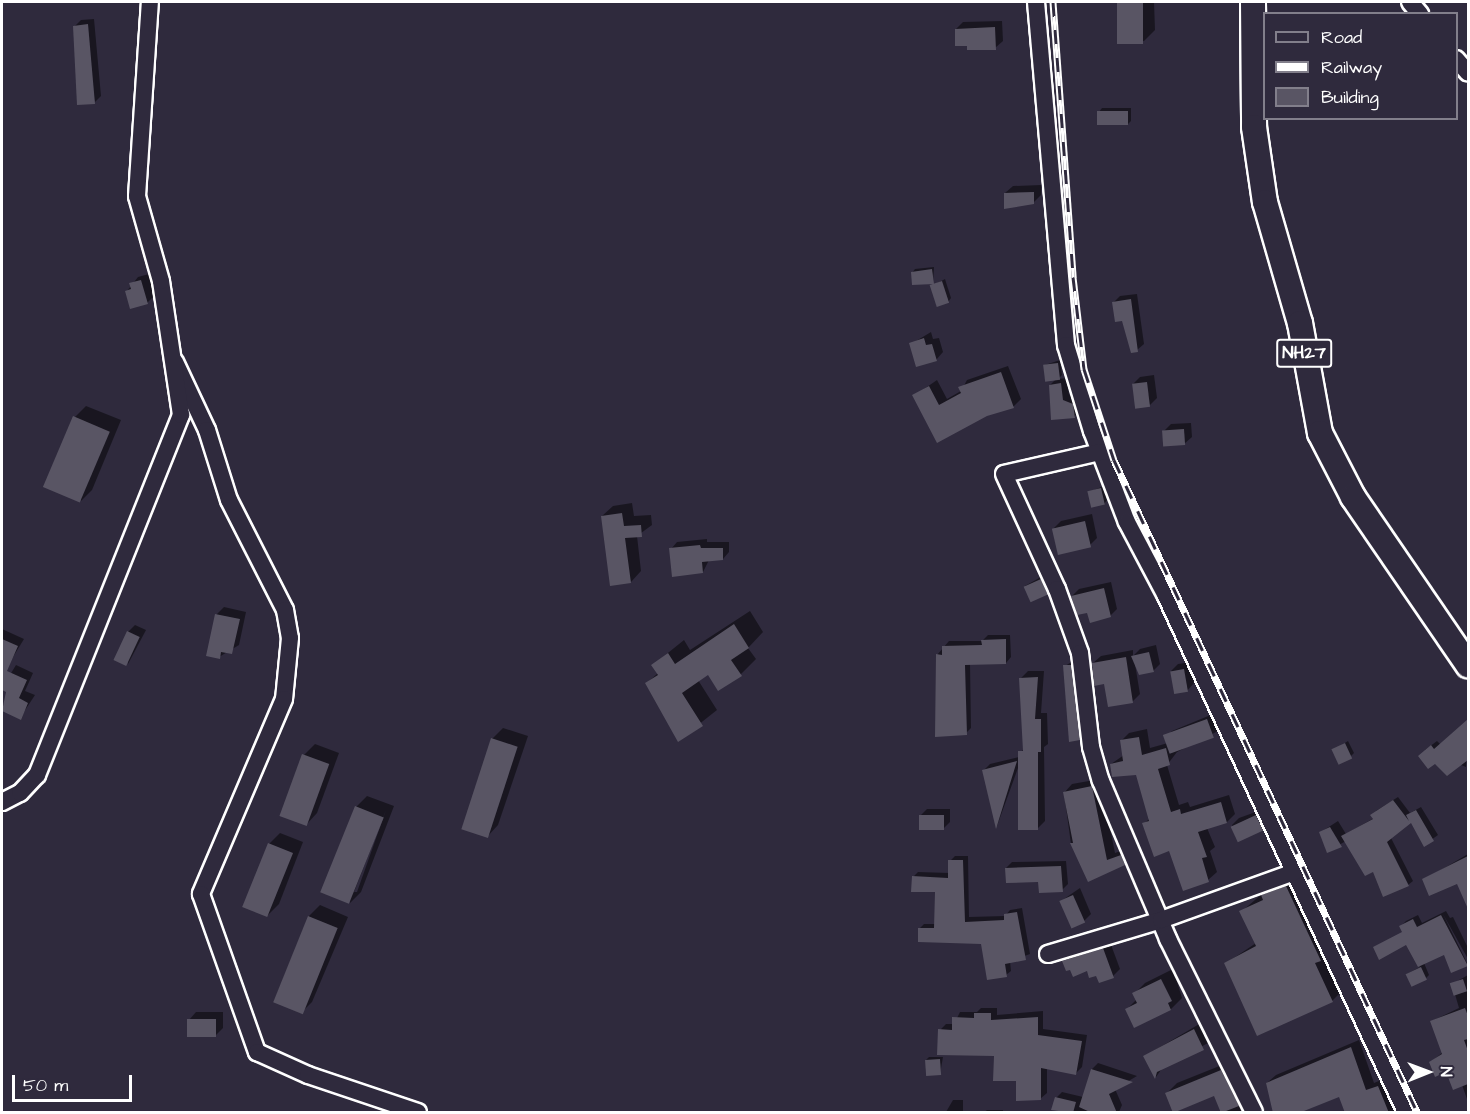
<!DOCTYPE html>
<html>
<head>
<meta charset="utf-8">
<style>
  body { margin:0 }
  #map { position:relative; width:1470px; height:1114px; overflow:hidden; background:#2f2a3d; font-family:"Architects Daughter",sans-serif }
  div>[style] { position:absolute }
  .shadow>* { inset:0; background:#0007 }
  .building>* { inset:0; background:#595564; transform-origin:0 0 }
  .roads { filter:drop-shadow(2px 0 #fff) drop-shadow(-2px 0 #fff) drop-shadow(0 2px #fff) drop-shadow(0 -2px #fff) }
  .minor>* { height:16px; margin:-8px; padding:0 8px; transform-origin:8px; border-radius:8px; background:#2f2a3d }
  .highway>* { height:24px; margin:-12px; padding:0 12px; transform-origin:12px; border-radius:12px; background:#2f2a3d }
  .rail>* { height:7px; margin-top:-3.5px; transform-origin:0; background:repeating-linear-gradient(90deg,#2f2a3d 0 14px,#fff 0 28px); box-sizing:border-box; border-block:2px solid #fff }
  span { translate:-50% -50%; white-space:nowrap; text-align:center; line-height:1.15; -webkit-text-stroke:5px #2f2a3d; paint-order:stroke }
  .shield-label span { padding:2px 4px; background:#2f2a3d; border:2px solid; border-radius:4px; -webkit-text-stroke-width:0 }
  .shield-label { font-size:18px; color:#fff; font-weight:700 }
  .frame { position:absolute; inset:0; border:3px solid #fff; pointer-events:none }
  .legend { position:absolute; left:1263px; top:12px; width:195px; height:108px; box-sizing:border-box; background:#2f2a3d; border:2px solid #827f8b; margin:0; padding:8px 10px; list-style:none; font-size:18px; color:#fff }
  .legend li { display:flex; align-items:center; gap:12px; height:30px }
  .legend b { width:30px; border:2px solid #827f8b }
  .north { position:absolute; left:1398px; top:1042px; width:60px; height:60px; -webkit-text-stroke:4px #2f2a3d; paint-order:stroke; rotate:89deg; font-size:16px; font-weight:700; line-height:24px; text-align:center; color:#fff }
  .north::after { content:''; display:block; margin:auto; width:21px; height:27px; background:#fff; clip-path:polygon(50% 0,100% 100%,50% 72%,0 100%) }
  .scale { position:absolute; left:12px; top:1075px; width:120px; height:27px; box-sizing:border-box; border:3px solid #fff; border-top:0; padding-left:8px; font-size:18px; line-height:21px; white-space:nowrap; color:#fff; -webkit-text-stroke:4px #2f2a3d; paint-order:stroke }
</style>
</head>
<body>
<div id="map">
  <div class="shadow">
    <div style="clip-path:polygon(1118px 2px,1154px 2px,1155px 30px,1144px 41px,1120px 42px)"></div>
    <div style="clip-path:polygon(94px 19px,101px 96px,95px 102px,74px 27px,81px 20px)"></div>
    <div style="clip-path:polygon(1002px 21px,1003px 41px,995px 48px,968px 44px,956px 29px,963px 22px)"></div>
    <div style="clip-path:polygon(1102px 108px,1131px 108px,1131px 121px,1128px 124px,1099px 112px)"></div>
    <div style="clip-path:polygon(1041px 185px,1041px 195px,1034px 202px,1006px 207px,1005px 193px,1013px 186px)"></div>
    <div style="clip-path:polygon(934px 267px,933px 282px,912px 273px,915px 269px)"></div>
    <div style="clip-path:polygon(149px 274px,154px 296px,147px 303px,127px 291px,138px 277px)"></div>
    <div style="clip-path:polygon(945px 279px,951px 298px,948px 302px,932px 286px)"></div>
    <div style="clip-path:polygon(1137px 294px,1144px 344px,1137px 350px,1114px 302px,1120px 296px)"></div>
    <div style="clip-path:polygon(931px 332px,933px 339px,939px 338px,943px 352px,936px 360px,911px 344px)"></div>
    <div style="clip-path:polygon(1060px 360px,1062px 375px,1058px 379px,1067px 378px,1069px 395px,1078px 398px,1080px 411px,1074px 417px,1050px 385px,1057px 378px,1045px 365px)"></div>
    <div style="clip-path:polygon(1008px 366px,1021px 399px,1014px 406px,987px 414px,937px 441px,914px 396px,937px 380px,947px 399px,961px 391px,967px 380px)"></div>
    <div style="clip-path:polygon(1154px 375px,1157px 398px,1150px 405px,1133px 384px,1140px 377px)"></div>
    <div style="clip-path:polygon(86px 406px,121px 420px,92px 490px,81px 501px,75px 417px)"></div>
    <div style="clip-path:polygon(1191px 423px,1192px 437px,1184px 444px,1164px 431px,1171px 424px)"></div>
    <div style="clip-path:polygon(1104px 486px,1107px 500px,1104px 504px,1089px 492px)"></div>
    <div style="clip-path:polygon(632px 503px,634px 516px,651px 515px,652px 525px,637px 536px,641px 571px,631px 582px,602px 516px,613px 506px)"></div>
    <div style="clip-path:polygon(1092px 514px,1097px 538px,1090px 545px,1054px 528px,1061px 521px)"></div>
    <div style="clip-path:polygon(707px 539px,707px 542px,729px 542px,729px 552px,723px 559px,709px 560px,703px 572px,671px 549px,677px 542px)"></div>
    <div style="clip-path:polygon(1048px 573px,1054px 587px,1047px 594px,1025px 586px)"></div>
    <div style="clip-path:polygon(1111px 582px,1117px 609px,1110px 616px,1088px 611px,1072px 596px,1079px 589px)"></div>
    <div style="clip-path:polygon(224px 607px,246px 612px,239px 645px,219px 657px,208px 655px,217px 614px)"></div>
    <div style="clip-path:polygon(750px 611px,763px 632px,748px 648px,756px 659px,741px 674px,708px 673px,698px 680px,717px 710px,679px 740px,647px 683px,658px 673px,653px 665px,684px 640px,690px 650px)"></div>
    <div style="clip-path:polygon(135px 625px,146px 630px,128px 664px,128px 632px)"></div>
    <div style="clip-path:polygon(2px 629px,24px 639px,10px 662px,2px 658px)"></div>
    <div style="clip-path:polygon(988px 635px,1010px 635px,1011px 657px,1006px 663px,970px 663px,971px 728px,966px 733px,937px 655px,949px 641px,982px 641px)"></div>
    <div style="clip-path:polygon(1156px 645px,1160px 664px,1153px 671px,1135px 664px,1140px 694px,1133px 701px,1105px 683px,1093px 663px,1101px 656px,1133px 650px,1133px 656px,1140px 649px)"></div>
    <div style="clip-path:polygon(1078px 658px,1086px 732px,1079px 739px,1065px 666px)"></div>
    <div style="clip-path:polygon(1191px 662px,1194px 683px,1187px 691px,1171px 671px,1178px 664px)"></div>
    <div style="clip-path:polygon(16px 665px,33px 673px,25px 691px,35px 695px,20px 718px,2px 710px,8px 691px,2px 688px)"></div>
    <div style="clip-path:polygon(1028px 671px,1044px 671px,1041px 713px,1047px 713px,1048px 744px,1044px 747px,1045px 821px,1038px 828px,1018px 768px,997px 826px,984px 770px,990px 764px,1019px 757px,1025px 746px,1021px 678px)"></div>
    <div style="clip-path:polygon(1213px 714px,1220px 730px,1177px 752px,1167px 765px,1179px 805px,1188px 802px,1190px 807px,1229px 795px,1235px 814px,1227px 822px,1207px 828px,1215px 847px,1210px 851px,1217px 872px,1208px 880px,1144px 824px,1150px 818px,1137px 774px,1111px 764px,1124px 755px,1121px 741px,1129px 733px,1147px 729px,1150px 748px,1168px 743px,1166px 737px,1172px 731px)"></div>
    <div style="clip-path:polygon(1468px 720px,1466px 767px,1425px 750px,1437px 741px,1441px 745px)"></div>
    <div style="clip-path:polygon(503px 728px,528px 736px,498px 825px,487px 837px,492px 739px)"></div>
    <div style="clip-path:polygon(1348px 741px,1354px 753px,1351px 756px,1334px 750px)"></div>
    <div style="clip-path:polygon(315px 744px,339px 753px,317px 813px,306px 825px,304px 755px)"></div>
    <div style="clip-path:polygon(1100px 779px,1115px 853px,1129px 848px,1132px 855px,1124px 863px,1089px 880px,1071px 844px,1064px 793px,1072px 784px)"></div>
    <div style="clip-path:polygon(evenodd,367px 796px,394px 806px,361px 892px,350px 903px,356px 807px,367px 796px,386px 810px,357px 892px,354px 892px,386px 810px)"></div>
    <div style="clip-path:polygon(1398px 797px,1410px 813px,1421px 807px,1438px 835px,1424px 845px,1411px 821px,1391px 838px,1413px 881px,1408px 885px,1346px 841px,1328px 851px,1321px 832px,1338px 821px,1346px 834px,1374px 818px,1376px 811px)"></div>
    <div style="clip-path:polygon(927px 809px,950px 809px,950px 822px,943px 829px,920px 816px)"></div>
    <div style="clip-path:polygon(1264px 809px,1269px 821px,1262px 828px,1236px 838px,1232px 825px,1239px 818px)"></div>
    <div style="clip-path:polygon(280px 833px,303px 842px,279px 904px,268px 915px,269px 844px)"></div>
    <div style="clip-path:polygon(1468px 854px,1468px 894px,1458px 882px,1424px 880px)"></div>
    <div style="clip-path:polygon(955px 856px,968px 856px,969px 917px,1005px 916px,1010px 910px,1022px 908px,1030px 954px,1010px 961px,1011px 971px,1006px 975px,982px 942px,919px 929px,924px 924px,936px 924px,936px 891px,913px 877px,918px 872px,950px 873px,950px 861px)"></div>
    <div style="clip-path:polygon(1066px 861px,1068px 884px,1062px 890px,1006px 868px,1012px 862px)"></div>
    <div style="clip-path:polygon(1294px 879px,1328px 951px,1323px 956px,1340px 993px,1332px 1001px,1225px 964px,1256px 943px,1241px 912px,1270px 887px)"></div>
    <div style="clip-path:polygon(1080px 888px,1091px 914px,1084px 921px,1061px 901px)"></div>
    <div style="clip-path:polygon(320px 905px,348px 917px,312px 1002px,301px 1013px,274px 1001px,309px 916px)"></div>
    <div style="clip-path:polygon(1446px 911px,1450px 918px,1453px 917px,1468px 948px,1468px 959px,1443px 914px,1468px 965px,1452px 971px,1445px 953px,1424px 963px,1429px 975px,1426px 978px,1407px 974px,1420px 967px,1407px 943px,1374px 948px,1409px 930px,1401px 926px,1406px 921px,1418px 915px,1422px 923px)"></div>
    <div style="clip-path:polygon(1110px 942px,1120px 969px,1113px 976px,1064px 961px,1071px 954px)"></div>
    <div style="clip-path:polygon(1173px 969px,1182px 998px,1171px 1009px,1135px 1026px,1127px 1009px,1137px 999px,1134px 994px,1145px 983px)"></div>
    <div style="clip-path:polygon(1468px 975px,1468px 1098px,1467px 1099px,1462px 1085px,1447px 1070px,1430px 1063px,1443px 1052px,1432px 1021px,1459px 1008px,1452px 984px)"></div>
    <div style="clip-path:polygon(981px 1008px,997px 1008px,997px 1015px,1043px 1011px,1043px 1029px,1087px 1035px,1082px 1067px,1076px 1073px,1047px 1067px,1047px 1093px,1040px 1099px,995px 1055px,940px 1030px,946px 1024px,954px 1024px,960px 1012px,977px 1012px)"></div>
    <div style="clip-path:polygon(196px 1012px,223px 1012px,223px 1028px,216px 1035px,189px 1020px)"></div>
    <div style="clip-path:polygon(1201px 1023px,1210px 1042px,1163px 1067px,1156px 1077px,1145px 1056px)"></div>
    <div style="clip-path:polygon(1359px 1040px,1374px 1083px,1386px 1078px,1401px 1112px,1347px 1112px,1340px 1095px,1267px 1083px,1276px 1075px)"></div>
    <div style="clip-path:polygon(929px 1057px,943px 1057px,940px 1074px,926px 1060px)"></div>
    <div style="clip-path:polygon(1232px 1061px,1256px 1112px,1226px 1112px,1215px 1094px,1167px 1093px,1177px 1083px)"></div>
    <div style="clip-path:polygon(1098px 1063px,1137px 1076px,1115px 1089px,1122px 1105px,1119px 1112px,1058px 1112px,1056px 1098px,1062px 1092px,1083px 1097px,1092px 1069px)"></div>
    <div style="clip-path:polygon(953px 1100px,963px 1100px,963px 1112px,946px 1112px)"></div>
    <div style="clip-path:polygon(987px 1110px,1003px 1110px,1003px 1112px,984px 1112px)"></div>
  </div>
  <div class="building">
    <div style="left:1117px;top:2px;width:26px;height:42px"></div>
    <div style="clip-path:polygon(88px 24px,95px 104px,77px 105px,73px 26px)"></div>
    <div style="clip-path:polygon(995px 27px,996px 50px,967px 50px,967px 46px,955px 46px,955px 29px)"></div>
    <div style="left:1097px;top:111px;width:31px;height:14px"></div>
    <div style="clip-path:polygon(1034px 192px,1034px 204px,1004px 209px,1004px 193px)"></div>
    <div style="clip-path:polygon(932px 269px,934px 284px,912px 285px,911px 272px)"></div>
    <div style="clip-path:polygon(141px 280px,148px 304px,130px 309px,125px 291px,131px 289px,129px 283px)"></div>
    <div style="left:942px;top:281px;width:23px;height:13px;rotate:72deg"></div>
    <div style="clip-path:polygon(1131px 299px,1138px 352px,1131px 353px,1122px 321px,1115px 322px,1112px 302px)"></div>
    <div style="clip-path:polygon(924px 338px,926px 345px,932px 344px,937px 361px,916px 367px,909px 343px)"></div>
    <div style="left:1058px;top:363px;width:17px;height:15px;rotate:83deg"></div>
    <div style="clip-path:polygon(1001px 372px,1014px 408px,987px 416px,937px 443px,912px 395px,929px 386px,939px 405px,961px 393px,958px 387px)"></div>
    <div style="left:1147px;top:382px;width:25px;height:15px;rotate:83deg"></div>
    <div style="clip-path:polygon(1061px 383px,1063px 400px,1073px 404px,1075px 418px,1051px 420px,1049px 385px)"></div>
    <div style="left:73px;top:416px;width:40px;height:77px;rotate:23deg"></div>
    <div style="left:1184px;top:429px;width:16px;height:22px;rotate:86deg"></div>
    <div style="left:1101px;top:488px;width:17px;height:14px;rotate:77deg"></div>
    <div style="clip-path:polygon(622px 513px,624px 526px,641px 525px,642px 537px,625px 538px,631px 583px,610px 586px,601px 516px)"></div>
    <div style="left:1085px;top:521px;width:27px;height:34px;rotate:77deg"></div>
    <div style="clip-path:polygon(700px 545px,701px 548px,723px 548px,723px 560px,702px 562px,703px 573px,672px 577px,669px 548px)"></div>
    <div style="left:1041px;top:579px;width:17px;height:19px;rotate:66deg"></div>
    <div style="clip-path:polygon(1104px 588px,1111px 617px,1090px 623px,1087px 613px,1077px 615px,1071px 596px)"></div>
    <div style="clip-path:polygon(215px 614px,240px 619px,232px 654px,221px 652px,220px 659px,206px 656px)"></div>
    <div style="clip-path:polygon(734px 624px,749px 648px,731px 660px,742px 676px,718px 691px,708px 675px,682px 693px,703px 726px,678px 742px,645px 683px,658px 675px,651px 665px,668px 653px,675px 664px)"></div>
    <div style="left:127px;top:631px;width:14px;height:32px;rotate:25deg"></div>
    <div style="clip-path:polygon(2px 639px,18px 646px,7px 671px,27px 680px,19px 698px,28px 703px,21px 720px,2px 711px,6px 692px,2px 690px)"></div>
    <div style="clip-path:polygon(1006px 639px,1006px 664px,965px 665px,967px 735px,935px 737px,936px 654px,942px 655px,942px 646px,982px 645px,981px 640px)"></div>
    <div style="clip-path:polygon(1149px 652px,1154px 672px,1139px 675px,1131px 656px)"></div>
    <div style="clip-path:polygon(1126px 657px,1133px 703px,1108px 707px,1104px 684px,1094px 686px,1092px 663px)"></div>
    <div style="clip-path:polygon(1063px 665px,1071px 665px,1080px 740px,1069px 742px)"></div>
    <div style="left:1184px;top:669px;width:23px;height:14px;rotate:80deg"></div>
    <div style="clip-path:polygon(1038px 677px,1035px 719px,1041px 719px,1041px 752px,1038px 752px,1038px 830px,1018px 830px,1018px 751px,1023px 751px,1019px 678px)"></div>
    <div style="left:1207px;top:719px;width:20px;height:47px;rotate:70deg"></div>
    <div style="clip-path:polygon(1468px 719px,1468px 760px,1447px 776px,1435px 764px,1428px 769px,1418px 756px,1431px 745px,1434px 749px)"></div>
    <div style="clip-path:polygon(1139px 737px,1142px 755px,1166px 748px,1170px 765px,1158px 769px,1171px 812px,1180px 809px,1181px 814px,1221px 802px,1227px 823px,1198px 832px,1207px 857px,1202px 858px,1209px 882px,1183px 891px,1169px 851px,1154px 857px,1142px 823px,1149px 821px,1136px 775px,1112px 777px,1110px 764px,1123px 761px,1120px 740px)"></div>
    <div style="left:491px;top:738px;width:28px;height:96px;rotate:18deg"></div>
    <div style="left:1345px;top:743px;width:17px;height:15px;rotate:65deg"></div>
    <div style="left:302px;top:754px;width:29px;height:66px;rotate:20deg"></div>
    <div style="clip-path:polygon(1017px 761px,996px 829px,982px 770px)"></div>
    <div style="clip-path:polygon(1092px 786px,1107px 860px,1121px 855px,1125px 865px,1088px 882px,1070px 843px,1073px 843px,1063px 792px)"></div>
    <div style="clip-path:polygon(1393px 800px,1409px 821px,1406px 815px,1416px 810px,1434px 841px,1424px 847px,1411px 823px,1387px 842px,1409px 886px,1383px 897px,1373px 872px,1365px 876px,1341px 836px,1373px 819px,1370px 815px)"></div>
    <div style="left:355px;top:806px;width:31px;height:93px;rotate:22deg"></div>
    <div style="left:944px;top:815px;width:15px;height:25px;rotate:90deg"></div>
    <div style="left:1256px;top:815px;width:17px;height:28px;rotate:65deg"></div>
    <div style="clip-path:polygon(1330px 827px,1342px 847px,1327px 853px,1319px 832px)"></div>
    <div style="left:268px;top:843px;width:27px;height:69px;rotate:22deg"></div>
    <div style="clip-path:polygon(1468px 856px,1468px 909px,1457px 884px,1429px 896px,1422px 879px)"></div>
    <div style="clip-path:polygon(948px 860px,963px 860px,965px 922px,1004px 920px,1004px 914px,1017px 912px,1026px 960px,1005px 964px,1007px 977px,987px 980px,981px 944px,918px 942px,918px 928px,934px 928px,935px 892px,911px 892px,912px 876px,948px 878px)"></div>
    <div style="clip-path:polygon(1061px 866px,1063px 892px,1039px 893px,1038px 882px,1006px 883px,1005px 868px)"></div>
    <div style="clip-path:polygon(1286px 886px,1321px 961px,1315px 963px,1333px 1002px,1257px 1036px,1224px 963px,1256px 946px,1239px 911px,1263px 900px,1261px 895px)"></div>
    <div style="left:1073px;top:895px;width:30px;height:15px;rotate:66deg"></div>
    <div style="clip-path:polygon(1441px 915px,1468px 966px,1451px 973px,1444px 955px,1418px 967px,1406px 945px,1379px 960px,1373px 947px,1402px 932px,1399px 926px,1413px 919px,1417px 927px)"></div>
    <div style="left:308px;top:916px;width:32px;height:93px;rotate:22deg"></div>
    <div style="clip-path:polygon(1103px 948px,1114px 978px,1099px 983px,1096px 976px,1089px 978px,1087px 971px,1073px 977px,1070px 970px,1066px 971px,1062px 961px)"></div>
    <div style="left:1421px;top:967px;width:14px;height:17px;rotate:65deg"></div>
    <div style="clip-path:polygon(1161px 979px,1172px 1001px,1168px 1003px,1171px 1010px,1134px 1028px,1125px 1009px,1137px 1003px,1132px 993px)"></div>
    <div style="left:1463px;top:979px;width:13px;height:14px;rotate:72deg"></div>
    <div style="clip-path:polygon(1465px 1008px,1468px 1016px,1468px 1039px,1464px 1040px,1468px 1051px,1468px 1084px,1453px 1090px,1446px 1072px,1435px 1077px,1429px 1062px,1442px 1054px,1430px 1021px)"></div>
    <div style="clip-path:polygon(974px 1013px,991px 1013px,991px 1020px,1038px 1017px,1038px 1035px,1082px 1041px,1076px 1075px,1041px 1068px,1041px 1100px,1016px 1101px,1016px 1081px,993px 1081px,994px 1056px,937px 1055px,938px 1029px,952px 1030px,952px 1017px,974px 1018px)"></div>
    <div style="left:187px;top:1019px;width:29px;height:18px"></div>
    <div style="clip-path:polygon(1194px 1029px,1204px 1050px,1157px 1072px,1155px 1079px,1143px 1056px)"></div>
    <div style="clip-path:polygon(1351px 1047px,1366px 1090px,1378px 1086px,1389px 1113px,1345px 1113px,1339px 1097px,1299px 1113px,1273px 1113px,1266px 1083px)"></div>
    <div style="left:940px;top:1059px;width:16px;height:15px;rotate:86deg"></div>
    <div style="clip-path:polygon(1091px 1069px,1133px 1082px,1109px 1094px,1117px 1113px,1092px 1113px,1079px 1107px)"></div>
    <div style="clip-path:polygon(1221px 1070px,1239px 1106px,1221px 1113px,1214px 1096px,1173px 1113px,1165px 1093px)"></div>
    <div style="clip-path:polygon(1055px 1097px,1076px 1102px,1073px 1113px,1051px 1110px)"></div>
  </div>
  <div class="roads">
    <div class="minor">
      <div style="left:1036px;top:2px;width:344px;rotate:85deg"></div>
      <div style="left:1066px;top:345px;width:90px;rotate:73.2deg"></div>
      <div style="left:1092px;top:431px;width:97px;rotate:69deg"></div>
      <div style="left:1127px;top:522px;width:84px;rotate:62.2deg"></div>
      <div style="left:1166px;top:596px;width:569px;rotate:65.06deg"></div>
      <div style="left:1410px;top:2px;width:16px;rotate:50deg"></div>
      <div style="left:1456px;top:59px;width:18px;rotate:49deg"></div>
      <div style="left:175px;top:362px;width:75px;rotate:64.8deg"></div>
      <div style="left:207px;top:430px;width:73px;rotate:72.6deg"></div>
      <div style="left:229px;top:500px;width:123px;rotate:63deg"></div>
      <div style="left:285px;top:610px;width:28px;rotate:80deg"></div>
      <div style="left:290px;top:638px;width:61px;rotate:95.6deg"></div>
      <div style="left:284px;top:699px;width:212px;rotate:113.1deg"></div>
      <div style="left:201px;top:894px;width:168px;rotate:70.5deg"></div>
      <div style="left:257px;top:1052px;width:56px;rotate:24.3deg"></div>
      <div style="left:308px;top:1075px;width:116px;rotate:18.6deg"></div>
      <div style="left:1100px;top:452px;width:98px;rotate:167.1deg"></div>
      <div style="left:1004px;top:474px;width:127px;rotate:65.3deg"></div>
      <div style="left:1057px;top:589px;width:68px;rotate:70.2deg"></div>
      <div style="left:1080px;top:653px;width:95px;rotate:83.3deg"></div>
      <div style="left:1091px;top:747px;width:35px;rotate:74deg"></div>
      <div style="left:1101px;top:781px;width:172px;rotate:67deg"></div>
      <div style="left:1168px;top:939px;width:193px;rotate:63.6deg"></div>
      <div style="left:2px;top:802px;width:20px;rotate:-27deg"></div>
      <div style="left:20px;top:793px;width:25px;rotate:-47deg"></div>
      <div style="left:37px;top:775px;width:388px;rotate:-68.2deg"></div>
      <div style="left:181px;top:415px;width:135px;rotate:-98.5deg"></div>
      <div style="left:161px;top:281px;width:88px;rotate:-105.8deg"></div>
      <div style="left:137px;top:196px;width:194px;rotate:-86.2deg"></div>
      <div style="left:1048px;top:954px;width:118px;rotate:-16.7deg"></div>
      <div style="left:1161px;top:920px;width:141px;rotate:-19.8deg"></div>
    </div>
    <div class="highway">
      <div style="left:1253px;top:2px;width:125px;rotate:89.5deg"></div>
      <div style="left:1254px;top:127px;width:76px;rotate:81.7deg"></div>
      <div style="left:1265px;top:202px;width:126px;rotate:73.9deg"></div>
      <div style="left:1300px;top:323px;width:112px;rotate:79.7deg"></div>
      <div style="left:1320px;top:433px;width:72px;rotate:62.7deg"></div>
      <div style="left:1353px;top:497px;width:204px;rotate:55.6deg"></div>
    </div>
  </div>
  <div class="rail">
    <div style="left:1053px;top:2px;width:276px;rotate:85.8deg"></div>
    <div style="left:1073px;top:277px;width:93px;rotate:83.2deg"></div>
    <div style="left:1084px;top:369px;width:96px;rotate:71.8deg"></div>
    <div style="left:1114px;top:460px;width:719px;rotate:65.07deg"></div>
  </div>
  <div class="shield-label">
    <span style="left:1304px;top:353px">NH27</span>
  </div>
  <div class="frame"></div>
  <ul class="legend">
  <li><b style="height:8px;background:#2f2a3d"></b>Road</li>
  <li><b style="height:8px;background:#fff"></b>Railway</li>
  <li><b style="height:16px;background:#595564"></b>Building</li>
  </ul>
  <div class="north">N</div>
  <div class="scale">50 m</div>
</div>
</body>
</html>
